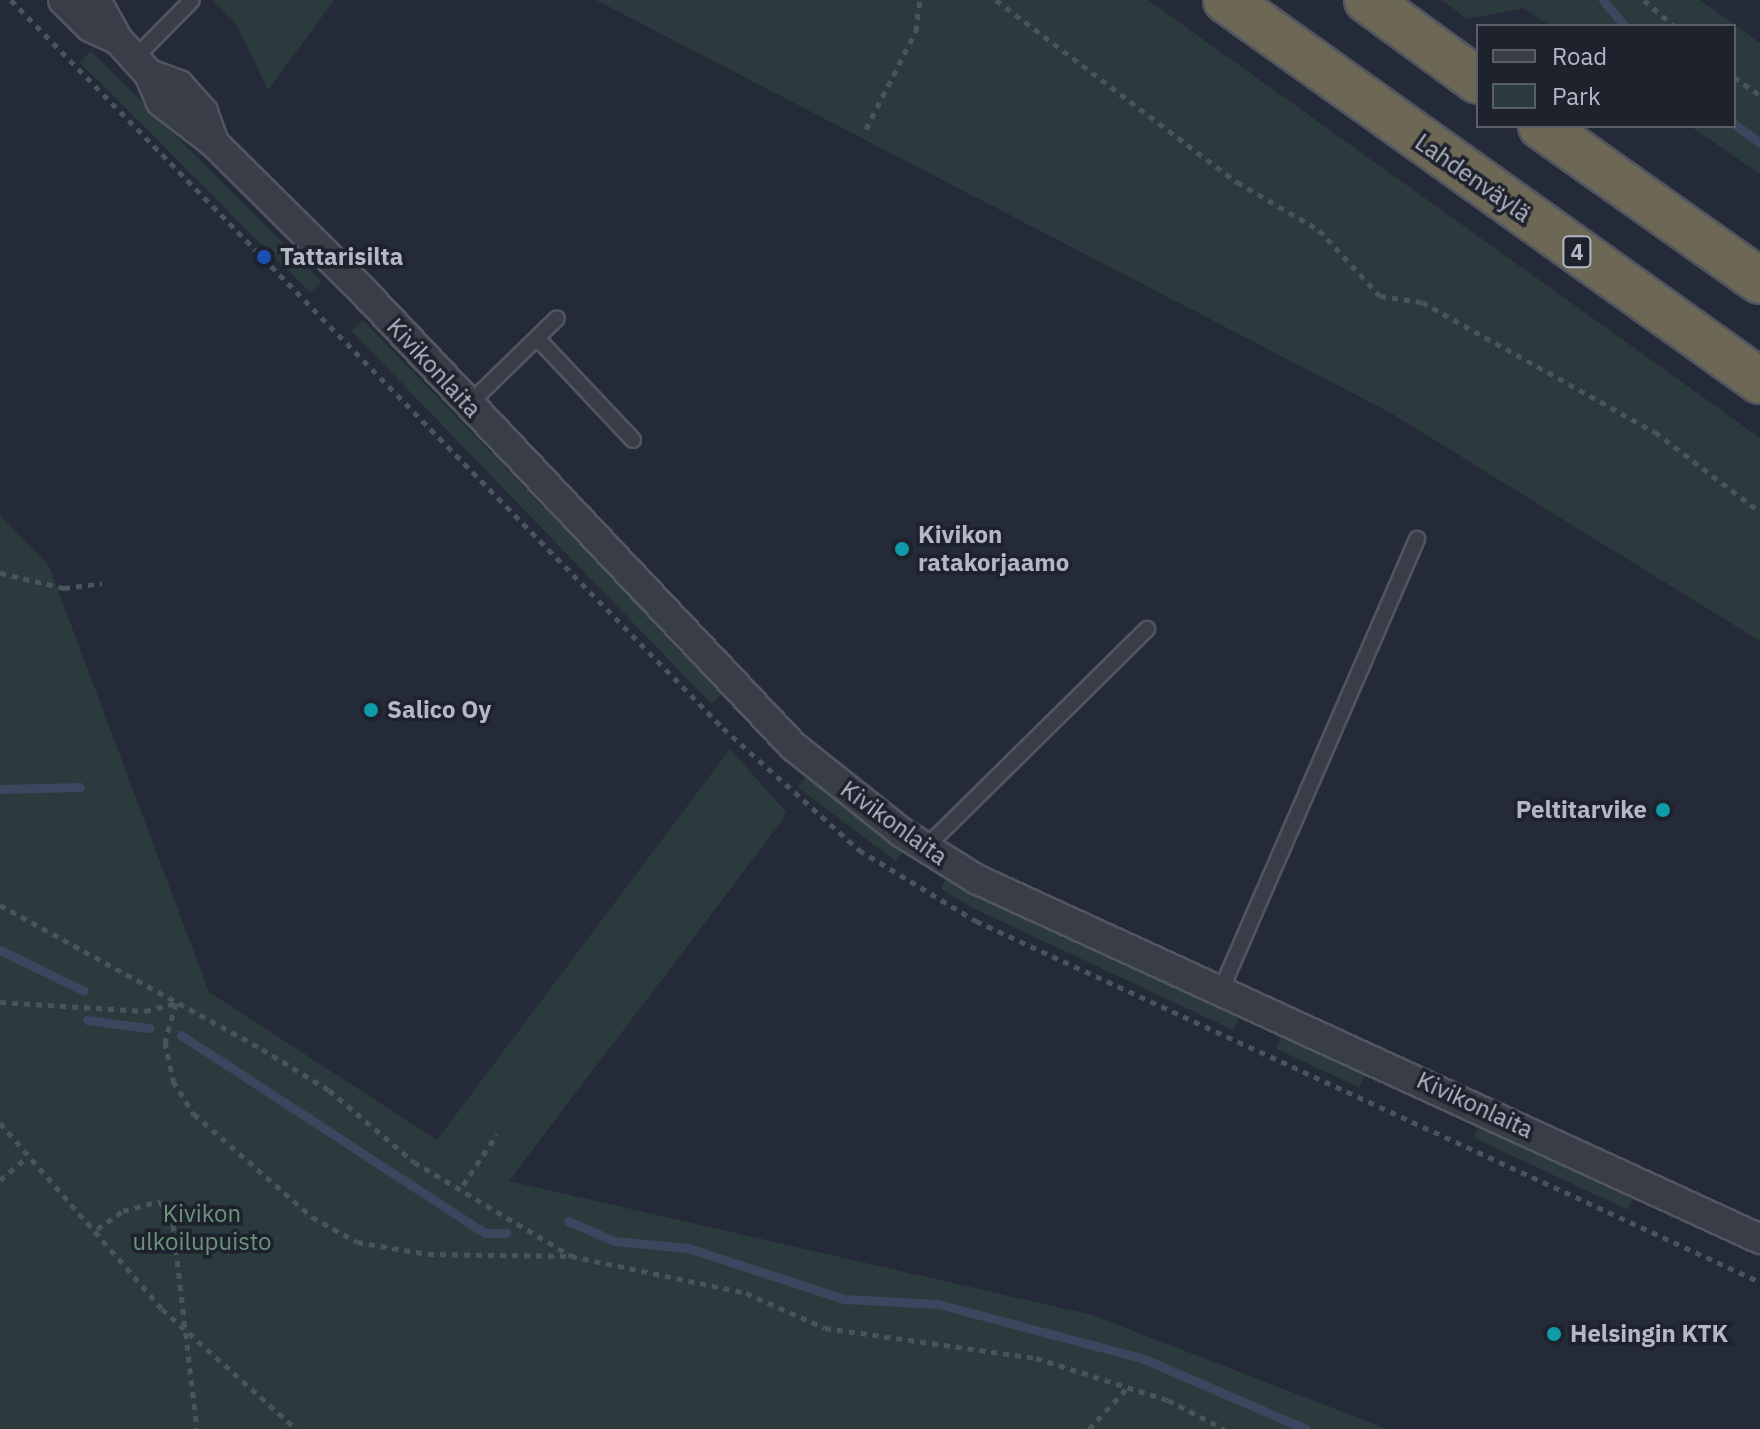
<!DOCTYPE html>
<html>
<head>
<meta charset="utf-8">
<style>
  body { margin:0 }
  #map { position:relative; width:1760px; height:1429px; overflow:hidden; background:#252a38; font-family:"IBM Plex Sans",sans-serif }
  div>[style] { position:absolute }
  .green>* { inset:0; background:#2b3a3d; transform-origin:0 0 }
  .stream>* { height:9px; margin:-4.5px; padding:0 4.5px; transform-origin:4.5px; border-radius:4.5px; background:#3d465f }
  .path>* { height:5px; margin-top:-2.5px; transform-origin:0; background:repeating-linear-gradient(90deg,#48565a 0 6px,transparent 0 12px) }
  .roads { filter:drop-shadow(2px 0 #505560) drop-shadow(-2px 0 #505560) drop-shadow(0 2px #505560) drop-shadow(0 -2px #505560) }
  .service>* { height:14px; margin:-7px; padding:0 7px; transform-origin:7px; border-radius:7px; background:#383d48 }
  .minor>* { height:28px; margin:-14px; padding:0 14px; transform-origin:14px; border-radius:14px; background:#383d48 }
  .motorway>* { height:44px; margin:-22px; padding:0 22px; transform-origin:22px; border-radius:22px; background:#6d6756 }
  .dots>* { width:22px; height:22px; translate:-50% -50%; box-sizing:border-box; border:4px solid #1d222d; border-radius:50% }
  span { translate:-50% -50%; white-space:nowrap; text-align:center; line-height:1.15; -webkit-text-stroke:7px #1d222d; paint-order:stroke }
  .shield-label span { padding:2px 6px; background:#1d222d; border:2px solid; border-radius:6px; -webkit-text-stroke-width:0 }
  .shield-label { font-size:22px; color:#b3b8c4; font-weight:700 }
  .street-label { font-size:24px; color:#b3b8c4 }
  .poi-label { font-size:24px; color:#b3b8c4; font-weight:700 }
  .left { translate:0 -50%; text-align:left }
  .right { translate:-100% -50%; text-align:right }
  .park-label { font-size:24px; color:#6d927b }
  .legend { position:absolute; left:1476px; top:24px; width:260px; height:104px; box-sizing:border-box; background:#1d222d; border:2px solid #595e69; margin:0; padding:10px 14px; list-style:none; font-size:24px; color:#b3b8c4 }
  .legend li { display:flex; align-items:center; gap:16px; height:40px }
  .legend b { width:40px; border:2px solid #595e69 }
</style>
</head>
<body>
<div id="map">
  <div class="green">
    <div style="clip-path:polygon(212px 0,334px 0,268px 90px,235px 22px)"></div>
    <div style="clip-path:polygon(596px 0,1148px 0,1760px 438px,1760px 641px,1389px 412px)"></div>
    <div style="clip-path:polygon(1442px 0,1700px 0,1760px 43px,1760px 174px,1690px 126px,1734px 126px,1734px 26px,1550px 26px,1524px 8px,1467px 19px)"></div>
    <div style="left:91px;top:51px;width:326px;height:16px;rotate:45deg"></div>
    <div style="left:363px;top:320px;width:518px;height:16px;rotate:46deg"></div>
    <div style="clip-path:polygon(0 515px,48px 564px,209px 992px,437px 1140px,730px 749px,786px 812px,782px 821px,509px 1181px,1092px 1315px,1387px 1429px,0 1429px)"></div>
    <div style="left:806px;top:776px;width:123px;height:14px;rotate:37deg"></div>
    <div style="clip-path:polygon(947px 878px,1240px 1016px,1233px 1030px,975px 909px,941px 889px)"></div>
    <div style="left:1282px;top:1035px;width:92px;height:15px;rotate:25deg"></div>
    <div style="left:1479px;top:1126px;width:170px;height:13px;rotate:25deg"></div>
  </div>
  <div class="stream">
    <div style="left:1603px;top:0;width:34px;rotate:50deg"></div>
    <div style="left:1734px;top:124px;width:32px;rotate:36deg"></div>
    <div style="left:0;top:789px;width:80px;rotate:-1.4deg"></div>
    <div style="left:0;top:950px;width:93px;rotate:26deg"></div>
    <div style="left:87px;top:1020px;width:63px;rotate:7.4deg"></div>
    <div style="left:181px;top:1035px;width:363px;rotate:33.1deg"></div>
    <div style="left:485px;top:1233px;width:21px"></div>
    <div style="left:568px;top:1221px;width:50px;rotate:23.5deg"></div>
    <div style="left:614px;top:1241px;width:74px;rotate:5.4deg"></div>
    <div style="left:688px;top:1248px;width:164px;rotate:18.1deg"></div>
    <div style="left:844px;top:1299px;width:94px;rotate:3deg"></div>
    <div style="left:938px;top:1304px;width:213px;rotate:14.9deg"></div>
    <div style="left:1144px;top:1359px;width:176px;rotate:23.4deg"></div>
  </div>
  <div class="path">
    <div style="left:11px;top:0;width:1018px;rotate:45.64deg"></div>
    <div style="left:723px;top:728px;width:183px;rotate:41.9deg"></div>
    <div style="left:859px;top:850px;width:137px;rotate:31.3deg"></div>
    <div style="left:976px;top:921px;width:863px;rotate:24.72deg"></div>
    <div style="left:996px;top:0;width:302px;rotate:37.1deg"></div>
    <div style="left:1237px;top:182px;width:95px;rotate:30.3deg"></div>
    <div style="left:1319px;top:230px;width:90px;rotate:47.3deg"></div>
    <div style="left:1380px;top:296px;width:42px;rotate:8.1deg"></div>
    <div style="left:1422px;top:302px;width:267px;rotate:29.2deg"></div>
    <div style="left:1655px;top:432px;width:132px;rotate:37.3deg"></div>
    <div style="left:1644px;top:0;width:40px;rotate:41deg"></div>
    <div style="left:1734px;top:77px;width:32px;rotate:35deg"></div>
    <div style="left:866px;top:129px;width:110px;rotate:-63deg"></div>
    <div style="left:916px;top:31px;width:31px;rotate:-83deg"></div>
    <div style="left:0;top:573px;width:66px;rotate:13.2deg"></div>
    <div style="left:64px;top:588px;width:38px;rotate:-7deg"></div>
    <div style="left:0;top:905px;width:299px;rotate:28.8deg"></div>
    <div style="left:262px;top:1049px;width:79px;rotate:31.5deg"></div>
    <div style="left:329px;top:1090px;width:111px;rotate:40.3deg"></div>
    <div style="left:414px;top:1162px;width:183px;rotate:30.9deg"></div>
    <div style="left:571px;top:1256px;width:179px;rotate:11.9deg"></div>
    <div style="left:746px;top:1293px;width:86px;rotate:23.9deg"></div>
    <div style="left:825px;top:1328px;width:213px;rotate:8.1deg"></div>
    <div style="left:1036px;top:1358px;width:139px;rotate:17.7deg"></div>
    <div style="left:1168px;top:1400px;width:63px;rotate:27.4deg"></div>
    <div style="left:0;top:1002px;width:145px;rotate:3.6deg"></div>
    <div style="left:145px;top:1011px;width:32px;rotate:-14deg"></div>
    <div style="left:176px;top:1003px;width:41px;rotate:105.8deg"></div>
    <div style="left:165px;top:1042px;width:40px;rotate:78deg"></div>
    <div style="left:173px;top:1081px;width:39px;rotate:58deg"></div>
    <div style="left:194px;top:1114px;width:157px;rotate:41.1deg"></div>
    <div style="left:312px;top:1217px;width:51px;rotate:29.1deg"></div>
    <div style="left:357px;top:1242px;width:72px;rotate:9.6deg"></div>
    <div style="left:428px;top:1254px;width:142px;rotate:0.8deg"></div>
    <div style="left:0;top:1123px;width:247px;rotate:48.9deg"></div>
    <div style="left:162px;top:1309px;width:180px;rotate:41.8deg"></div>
    <div style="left:0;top:1180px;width:35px;rotate:-40deg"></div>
    <div style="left:463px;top:1185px;width:61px;rotate:-56.3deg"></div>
    <div style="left:97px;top:1229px;width:32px;rotate:-35deg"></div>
    <div style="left:123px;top:1211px;width:38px;rotate:-15deg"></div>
    <div style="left:160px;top:1201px;width:27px;rotate:62deg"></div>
    <div style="left:173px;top:1225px;width:205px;rotate:83.3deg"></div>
    <div style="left:1089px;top:1429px;width:59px;rotate:-47.1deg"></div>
  </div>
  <div class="roads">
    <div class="service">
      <div style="left:135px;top:58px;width:81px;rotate:-45.5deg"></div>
      <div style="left:537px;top:338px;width:140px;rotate:46.7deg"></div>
      <div style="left:468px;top:405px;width:124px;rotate:-44.3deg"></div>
      <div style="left:925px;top:848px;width:312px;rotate:-44.6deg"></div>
      <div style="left:1221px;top:990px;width:492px;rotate:-66.5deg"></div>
    </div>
    <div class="minor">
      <div style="left:63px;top:0;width:38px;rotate:45deg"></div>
      <div style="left:90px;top:27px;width:31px;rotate:25deg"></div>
      <div style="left:118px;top:40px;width:46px;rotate:47.6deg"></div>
      <div style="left:149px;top:74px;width:30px;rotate:67deg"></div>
      <div style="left:161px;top:102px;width:67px;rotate:37.7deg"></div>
      <div style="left:214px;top:143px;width:211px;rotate:44.8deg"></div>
      <div style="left:364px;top:292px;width:625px;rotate:46.62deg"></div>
      <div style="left:793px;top:746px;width:138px;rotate:38.5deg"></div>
      <div style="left:901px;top:832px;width:89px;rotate:32.1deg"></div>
      <div style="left:976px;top:879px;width:863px;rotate:24.66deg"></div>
      <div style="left:96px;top:0;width:46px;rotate:61.2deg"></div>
      <div style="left:149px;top:74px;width:32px;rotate:20deg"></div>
      <div style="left:179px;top:85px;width:36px;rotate:48deg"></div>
      <div style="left:203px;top:112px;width:33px;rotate:70deg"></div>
    </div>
    <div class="motorway">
      <div style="left:1226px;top:0;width:656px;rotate:35.51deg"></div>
      <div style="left:1367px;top:0;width:137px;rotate:36.1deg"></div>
      <div style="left:1541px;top:126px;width:268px;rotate:35.3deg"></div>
    </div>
  </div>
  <div class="dots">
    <div style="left:264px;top:257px;background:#1a4fb4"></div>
    <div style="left:902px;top:549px;background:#0f9aa8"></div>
    <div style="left:371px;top:710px;background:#0f9aa8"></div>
    <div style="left:1663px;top:810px;background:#0f9aa8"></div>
    <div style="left:1554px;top:1334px;background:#0f9aa8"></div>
  </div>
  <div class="shield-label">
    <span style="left:1577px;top:252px">4</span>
  </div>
  <div class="street-label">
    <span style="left:1473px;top:178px;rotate:35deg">Lahdenväylä</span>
    <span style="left:434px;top:368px;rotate:47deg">Kivikonlaita</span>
    <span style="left:894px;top:823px;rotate:36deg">Kivikonlaita</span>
    <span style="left:1475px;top:1105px;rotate:25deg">Kivikonlaita</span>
  </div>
  <div class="poi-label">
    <span class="left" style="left:280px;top:257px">Tattarisilta</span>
    <span class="left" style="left:918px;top:549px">Kivikon<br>ratakorjaamo</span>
    <span class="left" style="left:387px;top:710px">Salico Oy</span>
    <span class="right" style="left:1647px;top:810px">Peltitarvike</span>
    <span class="left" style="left:1570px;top:1334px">Helsingin KTK</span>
  </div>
  <div class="park-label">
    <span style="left:202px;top:1228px">Kivikon<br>ulkoilupuisto</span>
  </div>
  <ul class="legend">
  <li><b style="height:10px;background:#383d48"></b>Road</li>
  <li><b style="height:22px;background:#2b3a3d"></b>Park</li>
  </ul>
</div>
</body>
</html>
